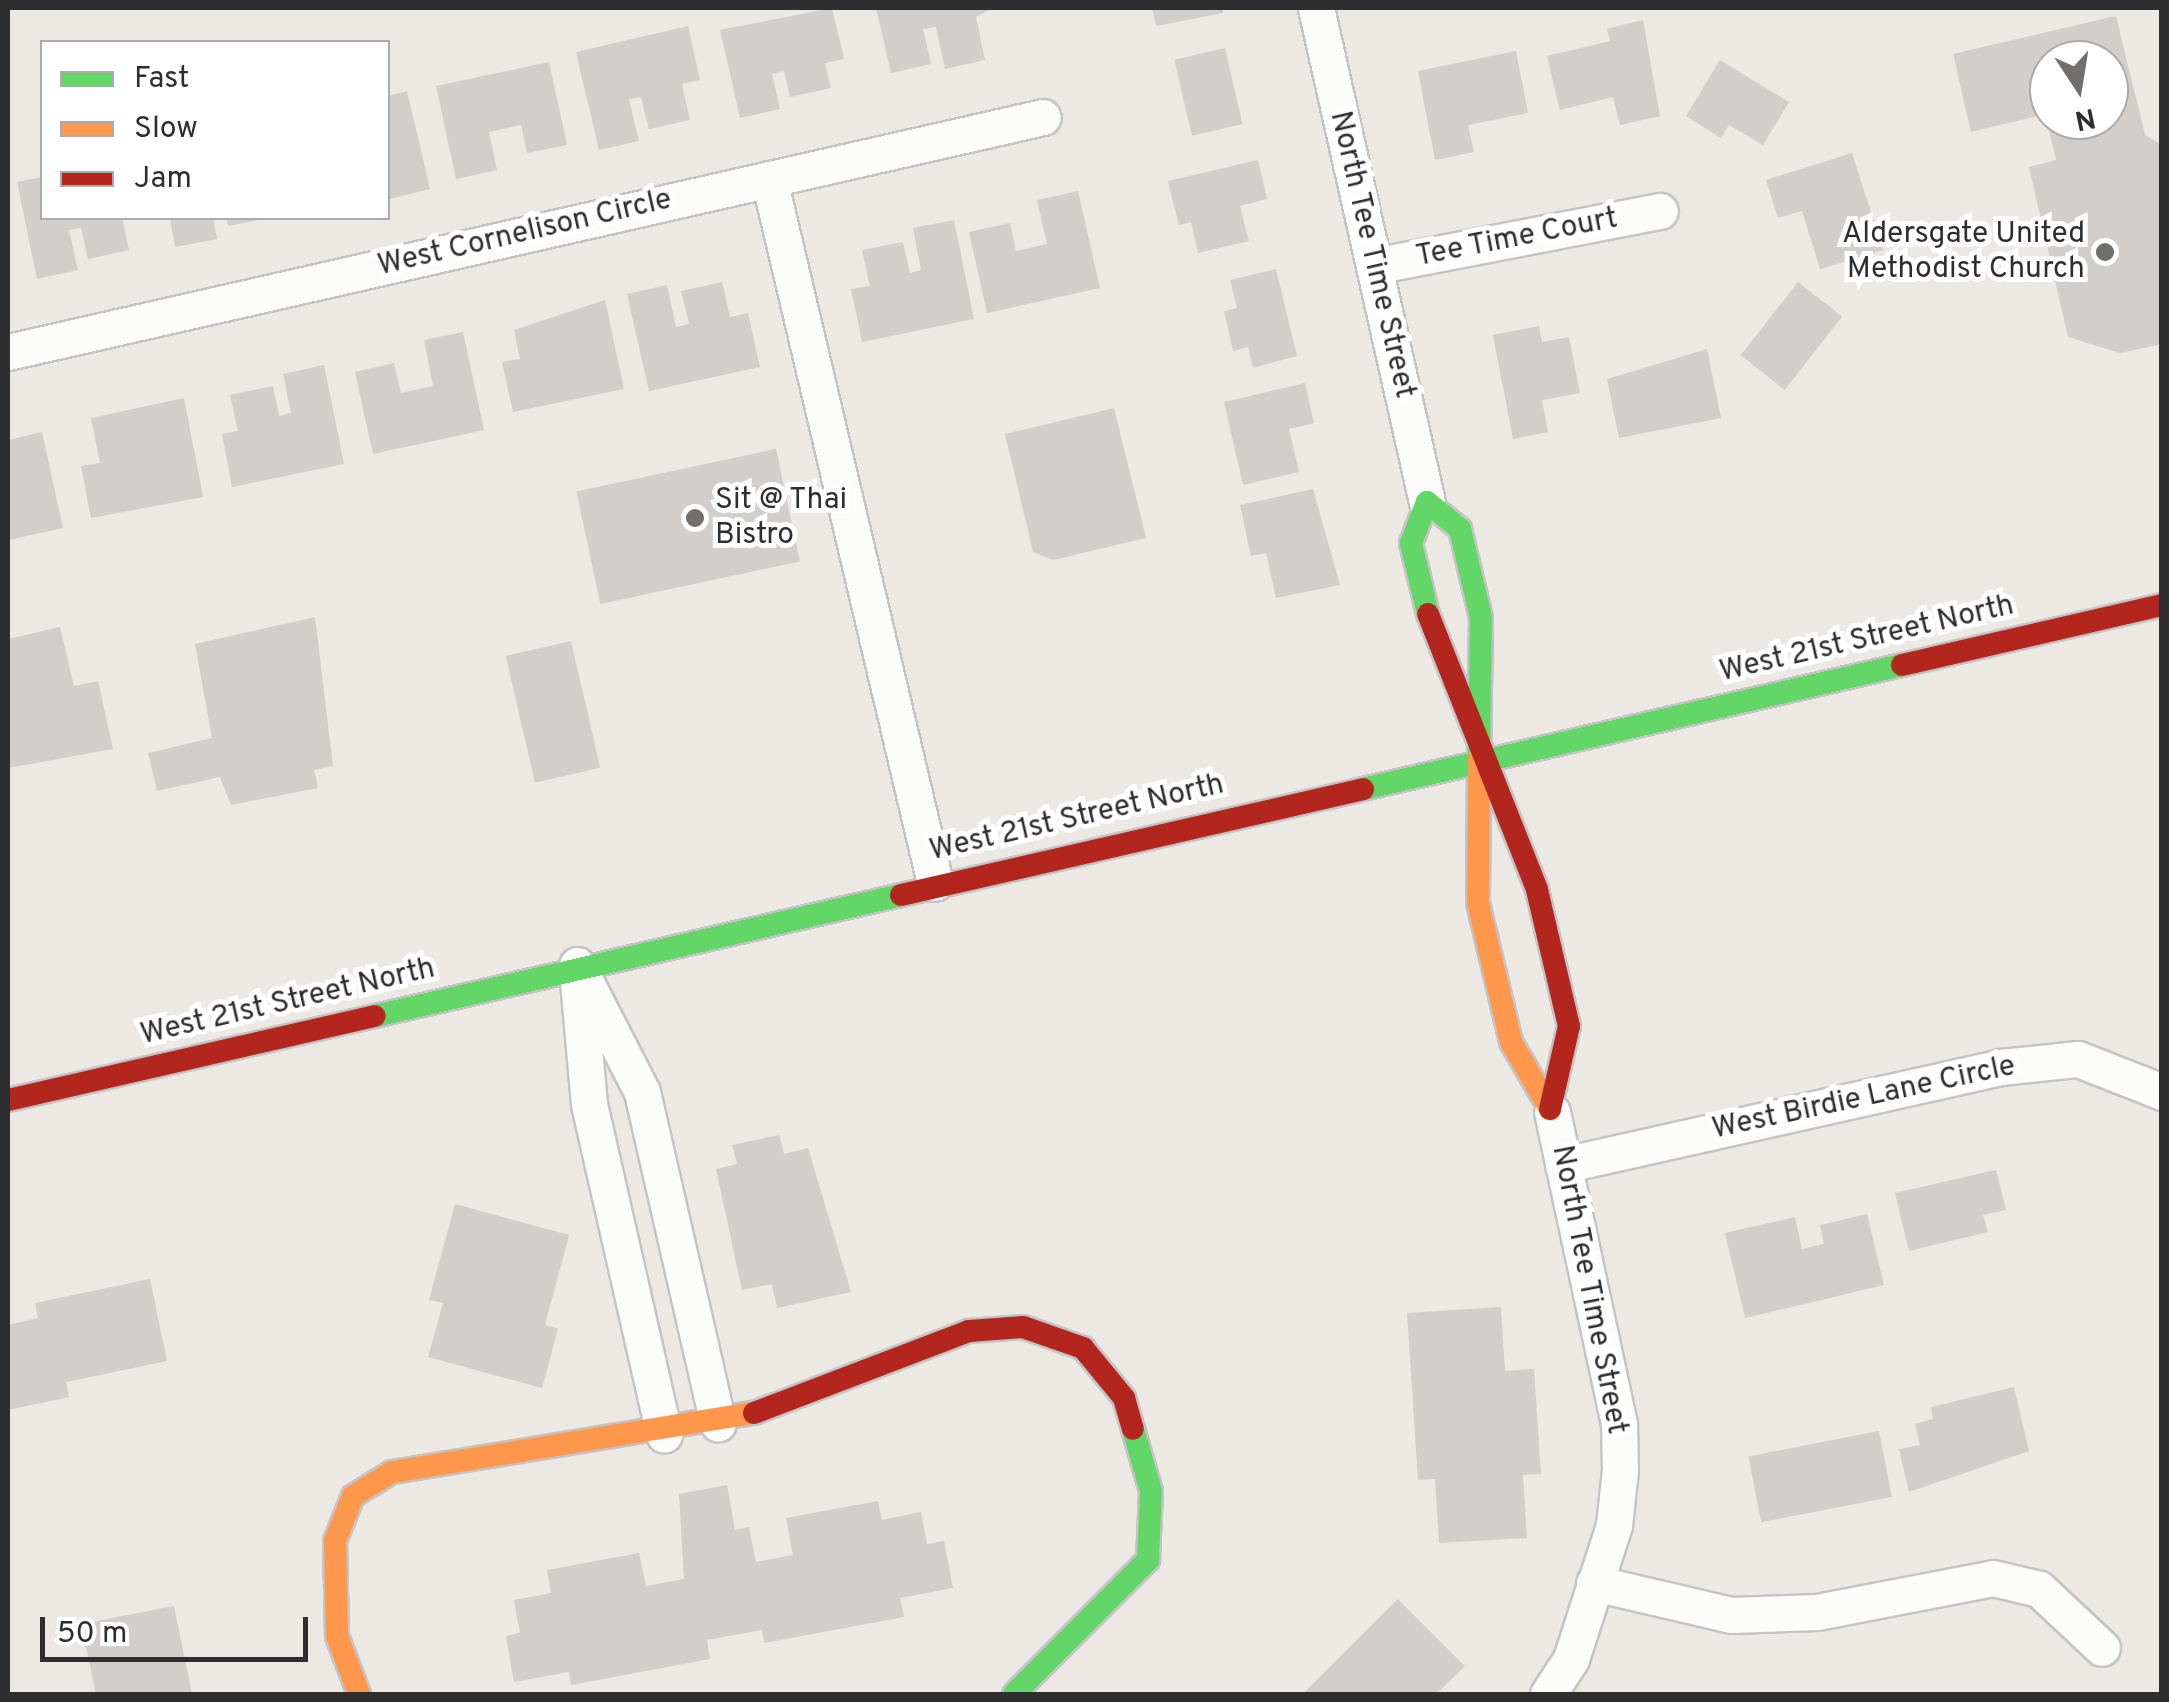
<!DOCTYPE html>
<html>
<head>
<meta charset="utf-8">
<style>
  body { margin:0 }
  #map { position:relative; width:2169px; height:1702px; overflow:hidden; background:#ece8e4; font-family:Overpass,sans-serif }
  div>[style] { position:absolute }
  .building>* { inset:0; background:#d1cecb; transform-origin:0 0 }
  .roads { filter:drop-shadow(2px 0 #c5c4c5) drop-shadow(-2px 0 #c5c4c5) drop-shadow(0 2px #c5c4c5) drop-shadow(0 -2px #c5c4c5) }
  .street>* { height:35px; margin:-17.5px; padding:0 17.5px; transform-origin:17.5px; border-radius:17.5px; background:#fcfcfb }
  .fast>* { height:22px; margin:-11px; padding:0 11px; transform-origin:11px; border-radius:11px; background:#63d668 }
  .slow>* { height:22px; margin:-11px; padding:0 11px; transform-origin:11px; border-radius:11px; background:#ff974d }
  .jam>* { height:22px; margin:-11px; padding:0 11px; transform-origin:11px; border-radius:11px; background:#b3261e }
  .dots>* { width:28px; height:28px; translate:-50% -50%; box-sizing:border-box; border:5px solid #fff; border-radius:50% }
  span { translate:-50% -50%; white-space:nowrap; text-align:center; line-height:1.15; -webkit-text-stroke:10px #fff; paint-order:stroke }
  .street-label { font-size:30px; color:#2e2e2e }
  .poi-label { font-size:30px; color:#2e2e2e }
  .right { translate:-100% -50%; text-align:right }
  .left { translate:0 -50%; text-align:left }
  .frame { position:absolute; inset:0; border:10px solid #2e2e2e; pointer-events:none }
  .legend { position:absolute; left:40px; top:40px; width:350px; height:180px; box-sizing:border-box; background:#fff; border:2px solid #ababab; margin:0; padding:12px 18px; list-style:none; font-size:30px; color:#2e2e2e }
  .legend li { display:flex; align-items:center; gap:20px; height:50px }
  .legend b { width:50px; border:2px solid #ababab }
  .north { position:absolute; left:2029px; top:40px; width:100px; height:100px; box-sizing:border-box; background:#fff; border:2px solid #ababab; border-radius:50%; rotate:168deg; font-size:28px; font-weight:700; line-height:40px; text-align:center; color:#2e2e2e }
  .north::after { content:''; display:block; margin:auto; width:35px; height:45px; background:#706f6e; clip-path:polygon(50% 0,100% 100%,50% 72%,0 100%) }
  .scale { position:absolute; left:40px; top:1617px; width:268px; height:45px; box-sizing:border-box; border:5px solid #2e2e2e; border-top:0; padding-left:12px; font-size:30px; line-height:35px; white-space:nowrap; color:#2e2e2e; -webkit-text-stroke:8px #fff; paint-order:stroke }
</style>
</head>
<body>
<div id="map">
  <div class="building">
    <div style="clip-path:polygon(832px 8px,844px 59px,825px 63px,831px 88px,790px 97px,784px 71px,772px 74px,780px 109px,740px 118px,720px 30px)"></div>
    <div style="clip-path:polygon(876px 8px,993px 8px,976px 17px,985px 60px,945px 69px,936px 27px,923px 29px,931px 64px,891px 73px)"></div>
    <div style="clip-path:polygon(1152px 8px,1222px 8px,1223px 13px,1156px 26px)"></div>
    <div style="clip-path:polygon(evenodd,2116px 16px,2145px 135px,2162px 145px,2162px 344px,2120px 353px,2068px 337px,2029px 167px,2056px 160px,2045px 114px,1971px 132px,1953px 54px,2116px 16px,2049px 60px,2109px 60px,2109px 120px,2049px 120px,2049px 60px)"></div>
    <div style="clip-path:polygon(1643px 20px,1660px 116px,1620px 125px,1613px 97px,1560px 110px,1547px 56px,1610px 41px,1607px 29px)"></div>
    <div style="clip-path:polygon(688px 26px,700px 80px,682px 84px,690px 120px,649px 129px,641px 97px,629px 99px,639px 141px,599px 150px,576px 52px)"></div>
    <div style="left:1225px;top:48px;width:78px;height:52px;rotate:77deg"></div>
    <div style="clip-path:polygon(1516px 51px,1528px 113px,1468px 125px,1474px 152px,1435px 160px,1418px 71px)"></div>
    <div style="clip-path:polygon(1720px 60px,1789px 102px,1763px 145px,1729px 125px,1721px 138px,1686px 116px)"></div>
    <div style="clip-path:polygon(549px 62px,567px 145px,527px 153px,521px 125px,489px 132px,497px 170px,456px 179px,436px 86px)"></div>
    <div style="clip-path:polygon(407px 91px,430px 189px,390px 199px,388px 96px)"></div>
    <div style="clip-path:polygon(1852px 153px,1883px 250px,1820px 269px,1802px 211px,1778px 218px,1766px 180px)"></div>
    <div style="clip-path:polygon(1258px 160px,1267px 199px,1240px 206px,1249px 241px,1198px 253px,1191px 222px,1179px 225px,1168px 181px)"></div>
    <div style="clip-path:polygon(42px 177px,42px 218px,122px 218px,129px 250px,88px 259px,81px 228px,69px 230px,78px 270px,37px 279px,17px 182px)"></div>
    <div style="clip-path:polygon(1078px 191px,1100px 288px,987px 313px,969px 232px,1010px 223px,1016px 251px,1047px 244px,1037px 200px)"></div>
    <div style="clip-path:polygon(170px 218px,213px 218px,217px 239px,175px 247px)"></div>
    <div style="clip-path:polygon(226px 218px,263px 218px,263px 219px,228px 226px)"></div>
    <div style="clip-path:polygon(954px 220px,974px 319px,862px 342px,851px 289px,870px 286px,862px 250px,903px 242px,910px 273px,921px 270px,913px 228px)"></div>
    <div style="clip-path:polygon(1276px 269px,1297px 356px,1253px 368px,1248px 347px,1233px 351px,1224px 311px,1237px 308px,1230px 280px)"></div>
    <div style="clip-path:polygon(722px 282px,730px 317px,748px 313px,760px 367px,649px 391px,627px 294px,667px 285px,676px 327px,689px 324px,681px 291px)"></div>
    <div style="left:1798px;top:282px;width:56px;height:93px;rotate:38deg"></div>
    <div style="clip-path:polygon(605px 300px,624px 389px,513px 412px,502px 362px,520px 359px,514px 330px)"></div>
    <div style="clip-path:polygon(1539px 326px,1542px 342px,1569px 337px,1580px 393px,1542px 400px,1548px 432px,1513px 439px,1493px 335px)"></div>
    <div style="clip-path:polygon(463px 332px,484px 430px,373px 454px,355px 372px,394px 363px,401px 393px,433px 386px,424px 340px)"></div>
    <div style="clip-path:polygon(1707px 349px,1721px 418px,1619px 438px,1607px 379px)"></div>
    <div style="clip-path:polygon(324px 365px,344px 464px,232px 487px,222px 434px,238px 431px,230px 395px,273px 386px,279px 416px,291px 413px,283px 374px)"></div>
    <div style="clip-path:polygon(1305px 383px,1314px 423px,1289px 429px,1299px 472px,1243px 485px,1224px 402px)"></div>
    <div style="clip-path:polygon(184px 398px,203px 497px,91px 518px,81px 466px,100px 463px,91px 418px)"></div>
    <div style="clip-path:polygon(1114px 408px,1146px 538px,1053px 560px,1033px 552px,1005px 434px)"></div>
    <div style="clip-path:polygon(42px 432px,63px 528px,8px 540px,8px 440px)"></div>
    <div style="left:776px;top:449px;width:115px;height:204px;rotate:78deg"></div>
    <div style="clip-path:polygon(1313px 489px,1340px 585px,1276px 598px,1266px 553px,1251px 556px,1240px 505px)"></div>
    <div style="clip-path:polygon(315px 617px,333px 766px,314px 770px,318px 788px,231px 805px,220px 777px,157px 791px,148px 753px,212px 738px,195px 644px)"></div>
    <div style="clip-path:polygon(60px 627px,74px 686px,98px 681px,113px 749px,8px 768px,8px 639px)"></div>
    <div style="left:571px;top:641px;width:130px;height:67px;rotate:77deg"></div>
    <div style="clip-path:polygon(779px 1135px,784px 1154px,808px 1148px,851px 1292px,777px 1308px,772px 1284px,742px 1290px,716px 1169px,737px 1164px,732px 1145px)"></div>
    <div style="clip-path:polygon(1996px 1170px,2006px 1210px,1983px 1215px,1988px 1232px,1909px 1251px,1895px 1193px)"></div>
    <div style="clip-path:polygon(455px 1204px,569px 1235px,545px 1325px,558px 1329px,542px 1388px,428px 1357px,443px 1303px,429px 1300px)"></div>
    <div style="clip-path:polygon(1867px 1214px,1884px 1285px,1745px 1318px,1725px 1233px,1795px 1217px,1802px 1249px,1824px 1244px,1820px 1225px)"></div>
    <div style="clip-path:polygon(150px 1279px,167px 1361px,66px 1382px,69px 1397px,8px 1410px,8px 1325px,38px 1318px,35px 1303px)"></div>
    <div style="clip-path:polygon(1501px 1307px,1505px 1371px,1534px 1369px,1541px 1474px,1523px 1475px,1527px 1538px,1439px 1543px,1435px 1479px,1418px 1480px,1407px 1313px)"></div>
    <div style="clip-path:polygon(2014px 1387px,2029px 1451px,1909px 1492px,1899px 1449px,1920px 1445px,1915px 1424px,1933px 1419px,1931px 1407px)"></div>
    <div style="left:1879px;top:1431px;width:67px;height:133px;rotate:79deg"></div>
    <div style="clip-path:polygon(727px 1485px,735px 1530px,749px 1527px,756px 1562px,793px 1555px,786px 1518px,878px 1501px,882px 1520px,921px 1512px,927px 1544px,944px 1541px,953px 1588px,900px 1598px,904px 1617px,764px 1643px,762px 1630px,707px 1640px,710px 1659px,571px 1685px,569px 1672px,514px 1682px,506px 1636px,520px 1633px,514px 1600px,551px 1593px,547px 1570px,639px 1553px,646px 1586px,684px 1579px,679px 1494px)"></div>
    <div style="clip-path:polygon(1398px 1599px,1465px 1666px,1436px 1694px,1303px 1694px)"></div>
    <div style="clip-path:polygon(174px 1606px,192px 1694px,96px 1694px,81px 1624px)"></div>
  </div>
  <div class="roads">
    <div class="street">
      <div style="left:1316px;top:8px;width:506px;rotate:77.34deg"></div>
      <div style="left:769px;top:179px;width:723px;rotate:76.73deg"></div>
      <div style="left:1374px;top:266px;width:291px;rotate:-10.9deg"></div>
      <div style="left:8px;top:352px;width:1061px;rotate:-12.79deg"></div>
      <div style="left:577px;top:965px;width:143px;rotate:62.9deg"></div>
      <div style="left:642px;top:1092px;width:340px;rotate:77.1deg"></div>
      <div style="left:578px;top:981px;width:123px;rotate:84.9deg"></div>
      <div style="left:589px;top:1104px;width:339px;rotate:77.2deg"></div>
      <div style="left:1563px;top:1165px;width:448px;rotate:-12.6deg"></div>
      <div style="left:2000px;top:1067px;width:78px;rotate:-5.9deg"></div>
      <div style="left:2078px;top:1059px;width:90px;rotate:21.4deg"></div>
      <div style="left:1594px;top:1583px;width:141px;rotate:13.1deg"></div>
      <div style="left:1731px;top:1615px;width:86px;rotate:-2deg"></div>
      <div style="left:1817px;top:1612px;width:179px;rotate:-10.9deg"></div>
      <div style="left:1993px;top:1578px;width:47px;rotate:13.4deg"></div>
      <div style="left:2039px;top:1589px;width:86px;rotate:43.1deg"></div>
      <div style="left:1548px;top:1694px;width:42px;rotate:-56.7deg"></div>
      <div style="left:1571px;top:1659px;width:141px;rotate:-72.2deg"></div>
      <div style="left:1614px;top:1525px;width:55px;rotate:-83.8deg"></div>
      <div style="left:1620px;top:1470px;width:46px;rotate:-91.2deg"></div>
      <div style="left:1619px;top:1424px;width:319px;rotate:-102.1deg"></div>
    </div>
    <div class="fast">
      <div style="left:1428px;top:614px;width:73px;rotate:-103.5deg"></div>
      <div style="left:1411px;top:543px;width:44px;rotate:-68.7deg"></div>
      <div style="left:1427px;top:502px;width:43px;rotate:39.3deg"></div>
      <div style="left:1460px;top:529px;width:91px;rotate:76.7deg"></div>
      <div style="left:1481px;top:618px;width:140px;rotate:90.8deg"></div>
      <div style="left:1363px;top:789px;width:553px;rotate:-12.96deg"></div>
      <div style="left:375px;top:1016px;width:540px;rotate:-12.95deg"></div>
      <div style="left:1014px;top:1694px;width:190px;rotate:-45deg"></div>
      <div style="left:1148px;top:1560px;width:69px;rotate:-87.5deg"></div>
      <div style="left:1151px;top:1491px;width:65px;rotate:-106.2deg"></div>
    </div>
    <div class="slow">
      <div style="left:1479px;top:758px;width:145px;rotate:90.4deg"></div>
      <div style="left:1478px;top:903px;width:143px;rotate:76.6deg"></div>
      <div style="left:1511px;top:1042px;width:78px;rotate:59.8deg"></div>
      <div style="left:359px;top:1694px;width:62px;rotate:-110.8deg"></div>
      <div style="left:337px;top:1636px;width:95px;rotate:-91.2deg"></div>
      <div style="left:335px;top:1541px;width:48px;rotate:-68.2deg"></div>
      <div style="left:353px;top:1496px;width:46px;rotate:-31.6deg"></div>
      <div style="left:392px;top:1472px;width:367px;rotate:-9.3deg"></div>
    </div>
    <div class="jam">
      <div style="left:1428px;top:614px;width:297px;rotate:68.4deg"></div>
      <div style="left:1537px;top:890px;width:140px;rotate:76.8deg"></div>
      <div style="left:1569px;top:1026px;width:85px;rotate:102.9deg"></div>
      <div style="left:1902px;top:665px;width:267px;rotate:-13deg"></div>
      <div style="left:901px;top:895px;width:474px;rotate:-12.9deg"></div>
      <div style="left:8px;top:1100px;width:376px;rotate:-12.9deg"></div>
      <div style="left:754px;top:1413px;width:230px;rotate:-20.9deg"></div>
      <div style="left:969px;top:1331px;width:54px;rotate:-4.2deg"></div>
      <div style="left:1023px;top:1327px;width:64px;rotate:19.3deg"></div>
      <div style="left:1083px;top:1348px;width:65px;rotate:50.6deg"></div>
      <div style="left:1124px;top:1398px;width:32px;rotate:74deg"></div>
    </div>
  </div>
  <div class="dots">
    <div style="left:2105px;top:252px;background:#706f6e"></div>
    <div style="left:695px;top:518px;background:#706f6e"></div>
  </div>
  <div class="street-label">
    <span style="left:525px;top:234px;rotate:-13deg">West Cornelison Circle</span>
    <span style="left:1517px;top:239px;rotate:-11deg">Tee Time Court</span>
    <span style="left:1371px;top:255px;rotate:77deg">North Tee Time Street</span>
    <span style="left:1867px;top:640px;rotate:-13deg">West 21st Street North</span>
    <span style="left:1077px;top:819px;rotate:-13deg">West 21st Street North</span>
    <span style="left:288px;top:1003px;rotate:-13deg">West 21st Street North</span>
    <span style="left:1864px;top:1099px;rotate:-12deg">West Birdie Lane Circle</span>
    <span style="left:1588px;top:1290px;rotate:79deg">North Tee Time Street</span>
  </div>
  <div class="poi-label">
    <span class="right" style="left:2085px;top:252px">Aldersgate United<br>Methodist Church</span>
    <span class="left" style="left:715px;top:518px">Sit @ Thai<br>Bistro</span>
  </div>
  <div class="frame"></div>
  <ul class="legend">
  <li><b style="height:12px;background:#63d668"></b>Fast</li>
  <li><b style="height:12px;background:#ff974d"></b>Slow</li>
  <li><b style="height:12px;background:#b3261e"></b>Jam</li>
  </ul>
  <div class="north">N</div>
  <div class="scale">50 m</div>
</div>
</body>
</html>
